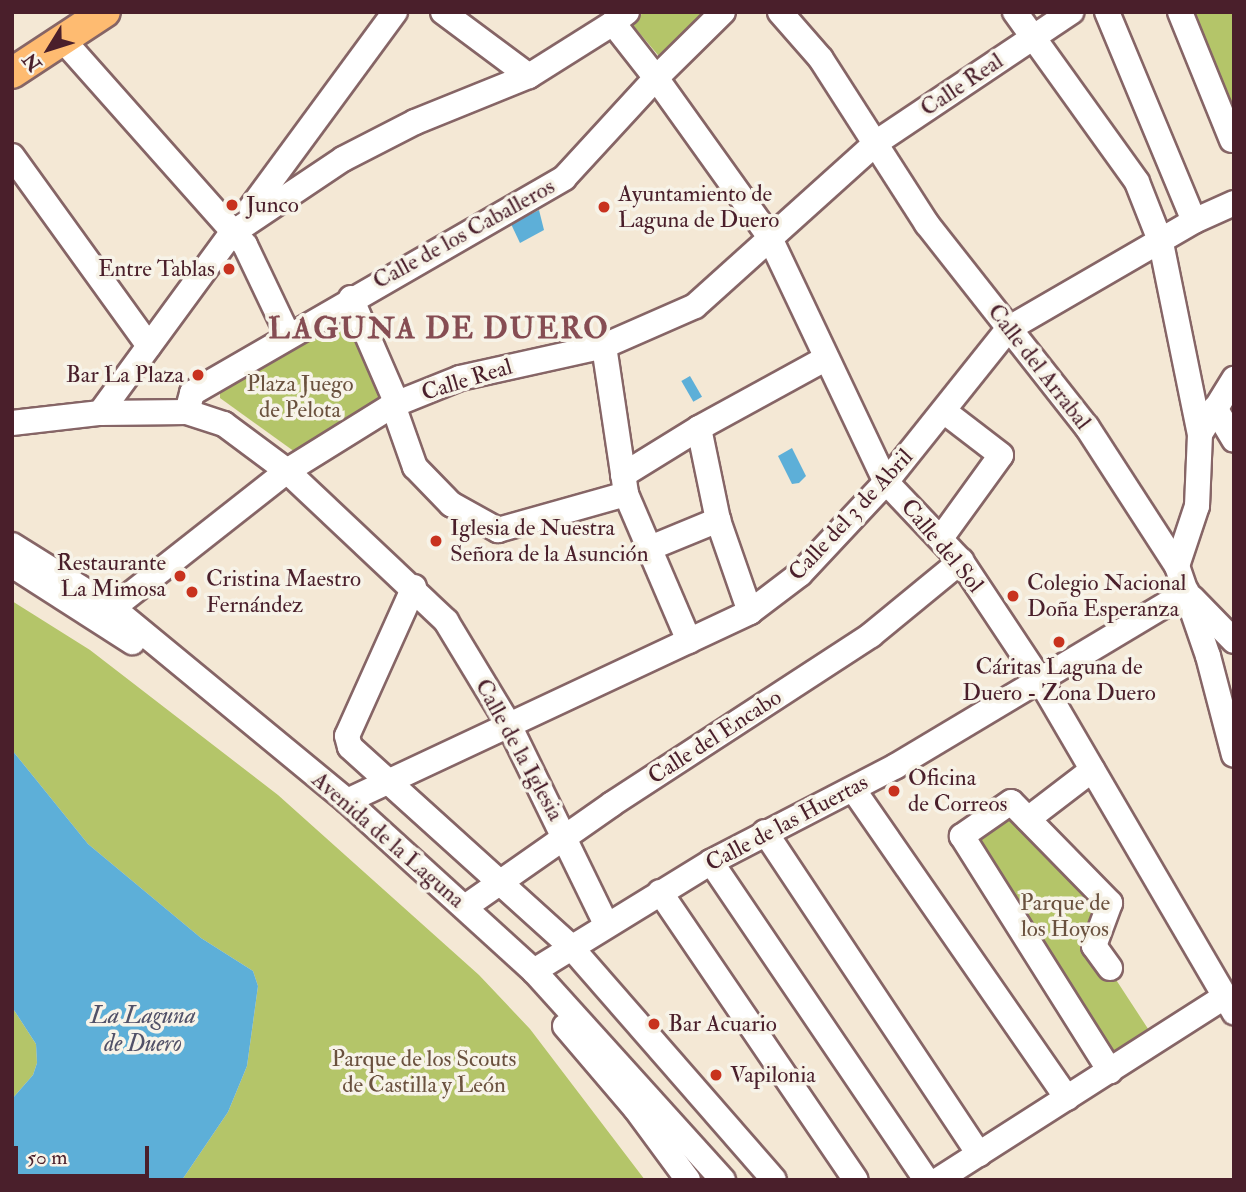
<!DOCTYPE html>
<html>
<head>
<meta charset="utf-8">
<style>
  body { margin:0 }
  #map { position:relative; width:1246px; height:1192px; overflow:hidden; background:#f4e8d5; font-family:"IM FELL Double Pica",serif }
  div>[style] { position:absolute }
  .green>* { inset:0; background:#b4c569 }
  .water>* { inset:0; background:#5dafd8; transform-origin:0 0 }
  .roads { filter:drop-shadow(2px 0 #866566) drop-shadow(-2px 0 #866566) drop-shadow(0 2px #866566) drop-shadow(0 -2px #866566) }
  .minor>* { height:24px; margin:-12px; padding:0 12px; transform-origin:12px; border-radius:12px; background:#fff }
  .major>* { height:30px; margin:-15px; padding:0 15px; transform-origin:15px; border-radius:15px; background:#febb71 }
  .dots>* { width:19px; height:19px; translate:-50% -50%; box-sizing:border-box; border:4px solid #f7f3e8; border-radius:50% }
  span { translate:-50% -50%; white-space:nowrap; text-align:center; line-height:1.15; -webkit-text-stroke:7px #f7f3e8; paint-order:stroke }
  .street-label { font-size:23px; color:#4a1f2b }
  .poi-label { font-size:23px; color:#4a1f2b }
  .left { translate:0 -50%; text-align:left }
  .right { translate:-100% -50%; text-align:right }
  .park-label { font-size:23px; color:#6a513e }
  .water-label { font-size:24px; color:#515168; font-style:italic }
  .district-label { font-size:30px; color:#864d53; font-weight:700; letter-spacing:2px }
  .frame { position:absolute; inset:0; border:14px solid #4a1f2b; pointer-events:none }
  .north { position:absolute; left:14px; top:14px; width:70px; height:70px; -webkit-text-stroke:5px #f7f3e8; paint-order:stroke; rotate:232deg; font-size:19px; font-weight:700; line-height:28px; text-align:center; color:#4a1f2b }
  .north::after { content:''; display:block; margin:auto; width:24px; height:32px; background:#4a1f2b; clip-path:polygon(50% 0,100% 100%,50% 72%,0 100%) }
  .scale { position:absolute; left:14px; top:1146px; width:135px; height:32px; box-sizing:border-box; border:4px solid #4a1f2b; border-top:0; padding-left:9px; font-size:21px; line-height:24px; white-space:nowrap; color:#4a1f2b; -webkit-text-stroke:5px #f7f3e8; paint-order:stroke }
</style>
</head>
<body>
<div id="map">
  <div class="green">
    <div style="clip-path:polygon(644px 12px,712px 12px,663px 61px,631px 23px)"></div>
    <div style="clip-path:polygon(1188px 12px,1234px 12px,1234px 118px)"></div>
    <div style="clip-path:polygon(350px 316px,385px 399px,295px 452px,220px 398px,220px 387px)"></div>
    <div style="clip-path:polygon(12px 601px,90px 650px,278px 795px,479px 975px,530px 1029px,645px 1180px,182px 1180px,228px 1112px,247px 1066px,258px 986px,253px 971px,201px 938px,88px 844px,12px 750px)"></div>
    <div style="clip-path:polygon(1011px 802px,1108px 907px,1094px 946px,1156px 1041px,1115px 1068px,969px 831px)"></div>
    <div style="clip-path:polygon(12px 1007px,36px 1044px,37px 1063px,33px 1075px,12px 1099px)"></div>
  </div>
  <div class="water">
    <div style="clip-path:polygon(539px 210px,544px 230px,520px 243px,511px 224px)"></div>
    <div style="left:690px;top:376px;width:24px;height:10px;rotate:60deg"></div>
    <div style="clip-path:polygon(792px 448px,806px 476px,799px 483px,792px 484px,778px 456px)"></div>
    <div style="clip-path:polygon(12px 750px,88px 844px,201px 938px,253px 971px,258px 986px,247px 1066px,228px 1112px,182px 1180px,12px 1180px,12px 1099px,33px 1075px,37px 1063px,36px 1044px,12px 1007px)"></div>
  </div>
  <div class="roads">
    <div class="minor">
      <div style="left:443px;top:12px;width:107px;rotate:36.7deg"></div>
      <div style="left:627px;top:12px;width:18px;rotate:142deg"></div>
      <div style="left:613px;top:23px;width:70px;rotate:52deg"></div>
      <div style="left:656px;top:78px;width:94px;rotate:-44.6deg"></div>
      <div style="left:780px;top:12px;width:62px;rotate:48.9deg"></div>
      <div style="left:821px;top:59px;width:196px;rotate:57.3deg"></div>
      <div style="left:927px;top:224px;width:258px;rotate:51.8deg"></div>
      <div style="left:1087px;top:427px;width:166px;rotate:57.1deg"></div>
      <div style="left:1177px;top:566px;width:95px;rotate:71deg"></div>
      <div style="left:1208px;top:656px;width:102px;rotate:75.3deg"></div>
      <div style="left:1015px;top:12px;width:209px;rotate:54.3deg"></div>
      <div style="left:1137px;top:182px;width:66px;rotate:68.5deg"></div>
      <div style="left:1161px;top:243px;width:195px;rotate:78.5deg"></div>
      <div style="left:1107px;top:12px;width:226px;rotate:67.4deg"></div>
      <div style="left:1180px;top:12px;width:138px;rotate:67.9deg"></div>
      <div style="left:63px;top:40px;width:274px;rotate:48.4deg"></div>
      <div style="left:245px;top:245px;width:100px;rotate:64.5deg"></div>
      <div style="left:12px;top:156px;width:234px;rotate:54.2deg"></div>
      <div style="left:251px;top:208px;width:243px;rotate:-53.7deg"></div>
      <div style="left:351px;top:298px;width:116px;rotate:66.5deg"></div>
      <div style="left:604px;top:346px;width:150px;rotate:81.5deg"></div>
      <div style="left:626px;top:494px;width:160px;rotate:66.8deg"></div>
      <div style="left:393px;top:405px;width:66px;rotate:70.5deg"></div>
      <div style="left:415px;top:467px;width:52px;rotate:45.8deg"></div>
      <div style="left:451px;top:504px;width:54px;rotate:29deg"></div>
      <div style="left:498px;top:530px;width:133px;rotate:-15.7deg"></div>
      <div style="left:1215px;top:408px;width:37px;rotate:59deg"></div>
      <div style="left:187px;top:412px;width:20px;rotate:-75deg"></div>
      <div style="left:192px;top:393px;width:430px;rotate:-30deg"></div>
      <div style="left:564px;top:178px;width:136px;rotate:-47.4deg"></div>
      <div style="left:656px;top:78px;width:194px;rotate:54.4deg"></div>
      <div style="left:769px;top:236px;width:272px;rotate:64.6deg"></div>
      <div style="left:886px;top:482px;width:109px;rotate:46.5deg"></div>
      <div style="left:961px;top:561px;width:143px;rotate:56.4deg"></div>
      <div style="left:1040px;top:680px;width:385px;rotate:59.7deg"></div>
      <div style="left:100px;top:413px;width:222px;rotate:-53.8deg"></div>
      <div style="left:231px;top:234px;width:135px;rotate:-33.8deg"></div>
      <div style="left:343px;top:159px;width:81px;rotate:-27.2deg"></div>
      <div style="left:415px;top:122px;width:123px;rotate:-22deg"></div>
      <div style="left:529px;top:76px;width:99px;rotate:-32.2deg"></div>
      <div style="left:12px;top:423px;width:89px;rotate:-6.5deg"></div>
      <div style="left:100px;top:413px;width:87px;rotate:-0.7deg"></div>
      <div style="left:187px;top:412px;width:39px;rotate:18deg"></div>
      <div style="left:224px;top:424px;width:79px;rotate:36.7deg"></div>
      <div style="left:287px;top:471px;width:219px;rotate:43.3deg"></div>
      <div style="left:446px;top:621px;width:122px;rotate:58.8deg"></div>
      <div style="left:509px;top:725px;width:221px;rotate:64deg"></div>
      <div style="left:623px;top:475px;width:89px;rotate:-31.7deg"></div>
      <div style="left:941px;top:538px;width:102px;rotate:-54.1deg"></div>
      <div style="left:1001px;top:455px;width:71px;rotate:-142.5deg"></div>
      <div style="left:12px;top:545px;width:119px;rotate:32deg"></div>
      <div style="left:113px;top:608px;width:303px;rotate:39.5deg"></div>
      <div style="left:347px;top:801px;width:253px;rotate:42.3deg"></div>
      <div style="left:534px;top:971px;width:282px;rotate:47.9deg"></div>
      <div style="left:650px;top:548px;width:74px;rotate:-22.4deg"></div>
      <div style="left:12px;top:565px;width:143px;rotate:32.7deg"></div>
      <div style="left:1177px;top:566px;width:63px;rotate:-71.6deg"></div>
      <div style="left:1197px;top:506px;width:72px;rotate:-87.6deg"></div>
      <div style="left:1200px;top:434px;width:65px;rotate:-58.3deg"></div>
      <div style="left:414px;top:587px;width:163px;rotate:114.2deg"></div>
      <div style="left:347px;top:736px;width:11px;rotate:75deg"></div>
      <div style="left:350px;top:747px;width:297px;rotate:42.1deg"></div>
      <div style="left:570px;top:946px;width:310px;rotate:48.9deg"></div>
      <div style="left:1192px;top:598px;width:60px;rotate:45.7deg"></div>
      <div style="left:113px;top:608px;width:221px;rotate:-38.2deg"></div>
      <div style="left:287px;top:471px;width:125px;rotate:-31.9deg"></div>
      <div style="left:393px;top:405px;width:72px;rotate:-21.9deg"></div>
      <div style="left:460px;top:378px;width:148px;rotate:-12.5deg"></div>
      <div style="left:604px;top:346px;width:99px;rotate:-23.7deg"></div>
      <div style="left:695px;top:306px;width:245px;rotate:-42deg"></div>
      <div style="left:877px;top:142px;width:234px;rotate:-33.8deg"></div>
      <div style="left:750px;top:612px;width:97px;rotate:-109.2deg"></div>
      <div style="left:718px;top:520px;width:94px;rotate:-101.7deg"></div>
      <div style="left:699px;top:428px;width:144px;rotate:-28.7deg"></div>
      <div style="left:853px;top:789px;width:376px;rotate:55.3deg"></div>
      <div style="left:347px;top:801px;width:445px;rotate:-25.1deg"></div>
      <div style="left:750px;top:612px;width:63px;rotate:-37.2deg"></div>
      <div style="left:800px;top:574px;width:126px;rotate:-46.9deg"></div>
      <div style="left:886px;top:482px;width:196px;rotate:-51.4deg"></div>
      <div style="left:1008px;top:329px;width:215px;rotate:-30.1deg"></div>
      <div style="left:1194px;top:221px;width:44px;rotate:-24.2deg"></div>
      <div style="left:1028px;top:819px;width:81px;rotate:-37.4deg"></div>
      <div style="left:765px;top:832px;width:387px;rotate:56.4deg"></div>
      <div style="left:711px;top:862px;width:384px;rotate:55.9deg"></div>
      <div style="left:660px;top:892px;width:348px;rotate:55.8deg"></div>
      <div style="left:465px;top:907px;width:179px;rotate:-35deg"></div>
      <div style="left:612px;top:804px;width:309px;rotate:-33.1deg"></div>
      <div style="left:871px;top:635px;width:117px;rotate:-39.4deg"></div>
      <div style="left:1110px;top:968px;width:27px;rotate:-126deg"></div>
      <div style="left:1094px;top:946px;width:46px;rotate:-69.6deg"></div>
      <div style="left:1110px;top:903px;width:141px;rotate:-134.4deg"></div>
      <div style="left:1011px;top:802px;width:60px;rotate:145.2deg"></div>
      <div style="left:962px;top:836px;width:278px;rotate:57.8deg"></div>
      <div style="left:534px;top:971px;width:208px;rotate:-31.6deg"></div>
      <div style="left:711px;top:862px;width:208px;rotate:-27.4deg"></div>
      <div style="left:896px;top:766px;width:339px;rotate:-30.9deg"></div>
      <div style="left:565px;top:1026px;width:108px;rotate:49.5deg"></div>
      <div style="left:635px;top:1108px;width:89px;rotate:53.6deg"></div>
      <div style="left:938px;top:1180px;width:340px;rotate:-32.6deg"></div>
    </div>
    <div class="major">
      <div style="left:12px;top:73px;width:111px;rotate:-33.3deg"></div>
    </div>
  </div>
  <div class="dots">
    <div style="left:232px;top:205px;background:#c8321e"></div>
    <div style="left:604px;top:207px;background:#c8321e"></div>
    <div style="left:229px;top:269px;background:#c8321e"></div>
    <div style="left:198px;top:375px;background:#c8321e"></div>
    <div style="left:436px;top:541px;background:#c8321e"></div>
    <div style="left:180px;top:576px;background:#c8321e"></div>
    <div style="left:192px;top:592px;background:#c8321e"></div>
    <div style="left:1013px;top:596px;background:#c8321e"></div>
    <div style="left:1059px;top:642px;background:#c8321e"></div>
    <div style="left:894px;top:791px;background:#c8321e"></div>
    <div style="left:654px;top:1024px;background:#c8321e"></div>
    <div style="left:716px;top:1075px;background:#c8321e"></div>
  </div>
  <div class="street-label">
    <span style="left:962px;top:85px;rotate:-34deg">Calle Real</span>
    <span style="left:464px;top:234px;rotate:-29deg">Calle de los Caballeros</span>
    <span style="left:1039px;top:367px;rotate:52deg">Calle del Arrabal</span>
    <span style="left:467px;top:380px;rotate:-17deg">Calle Real</span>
    <span style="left:851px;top:515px;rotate:-47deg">Calle del 3 de Abril</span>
    <span style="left:942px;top:546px;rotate:50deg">Calle del Sol</span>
    <span style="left:715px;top:737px;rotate:-33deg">Calle del Encabo</span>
    <span style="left:519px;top:750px;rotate:61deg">Calle de la Iglesia</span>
    <span style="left:787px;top:823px;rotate:-28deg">Calle de las Huertas</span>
    <span style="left:388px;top:840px;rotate:41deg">Avenida de la Laguna</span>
  </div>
  <div class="poi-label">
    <span class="left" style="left:618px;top:207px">Ayuntamiento de<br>Laguna de Duero</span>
    <span class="left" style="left:246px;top:205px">Junco</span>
    <span class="right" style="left:215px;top:269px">Entre Tablas</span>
    <span class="right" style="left:184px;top:375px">Bar La Plaza</span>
    <span class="left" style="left:450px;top:541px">Iglesia de Nuestra<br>Señora de la Asunción</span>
    <span class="right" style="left:166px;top:576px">Restaurante<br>La Mimosa</span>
    <span class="left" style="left:206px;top:592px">Cristina Maestro<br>Fernández</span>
    <span class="left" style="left:1027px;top:596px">Colegio Nacional<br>Doña Esperanza</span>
    <span style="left:1059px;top:680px">Cáritas Laguna de<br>Duero - Zona Duero</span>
    <span class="left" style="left:908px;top:791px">Oficina<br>de Correos</span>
    <span class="left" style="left:668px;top:1024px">Bar Acuario</span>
    <span class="left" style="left:730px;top:1075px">Vapilonia</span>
  </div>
  <div class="park-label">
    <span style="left:300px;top:397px">Plaza Juego<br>de Pelota</span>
    <span style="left:1065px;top:916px">Parque de<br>los Hoyos</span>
    <span style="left:424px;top:1072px">Parque de los Scouts<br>de Castilla y León</span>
  </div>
  <div class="water-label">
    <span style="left:143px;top:1030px">La Laguna<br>de Duero</span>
  </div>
  <div class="district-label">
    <span style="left:439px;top:329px">LAGUNA DE DUERO</span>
  </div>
  <div class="frame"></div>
  <div class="north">N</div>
  <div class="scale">50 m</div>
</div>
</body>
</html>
